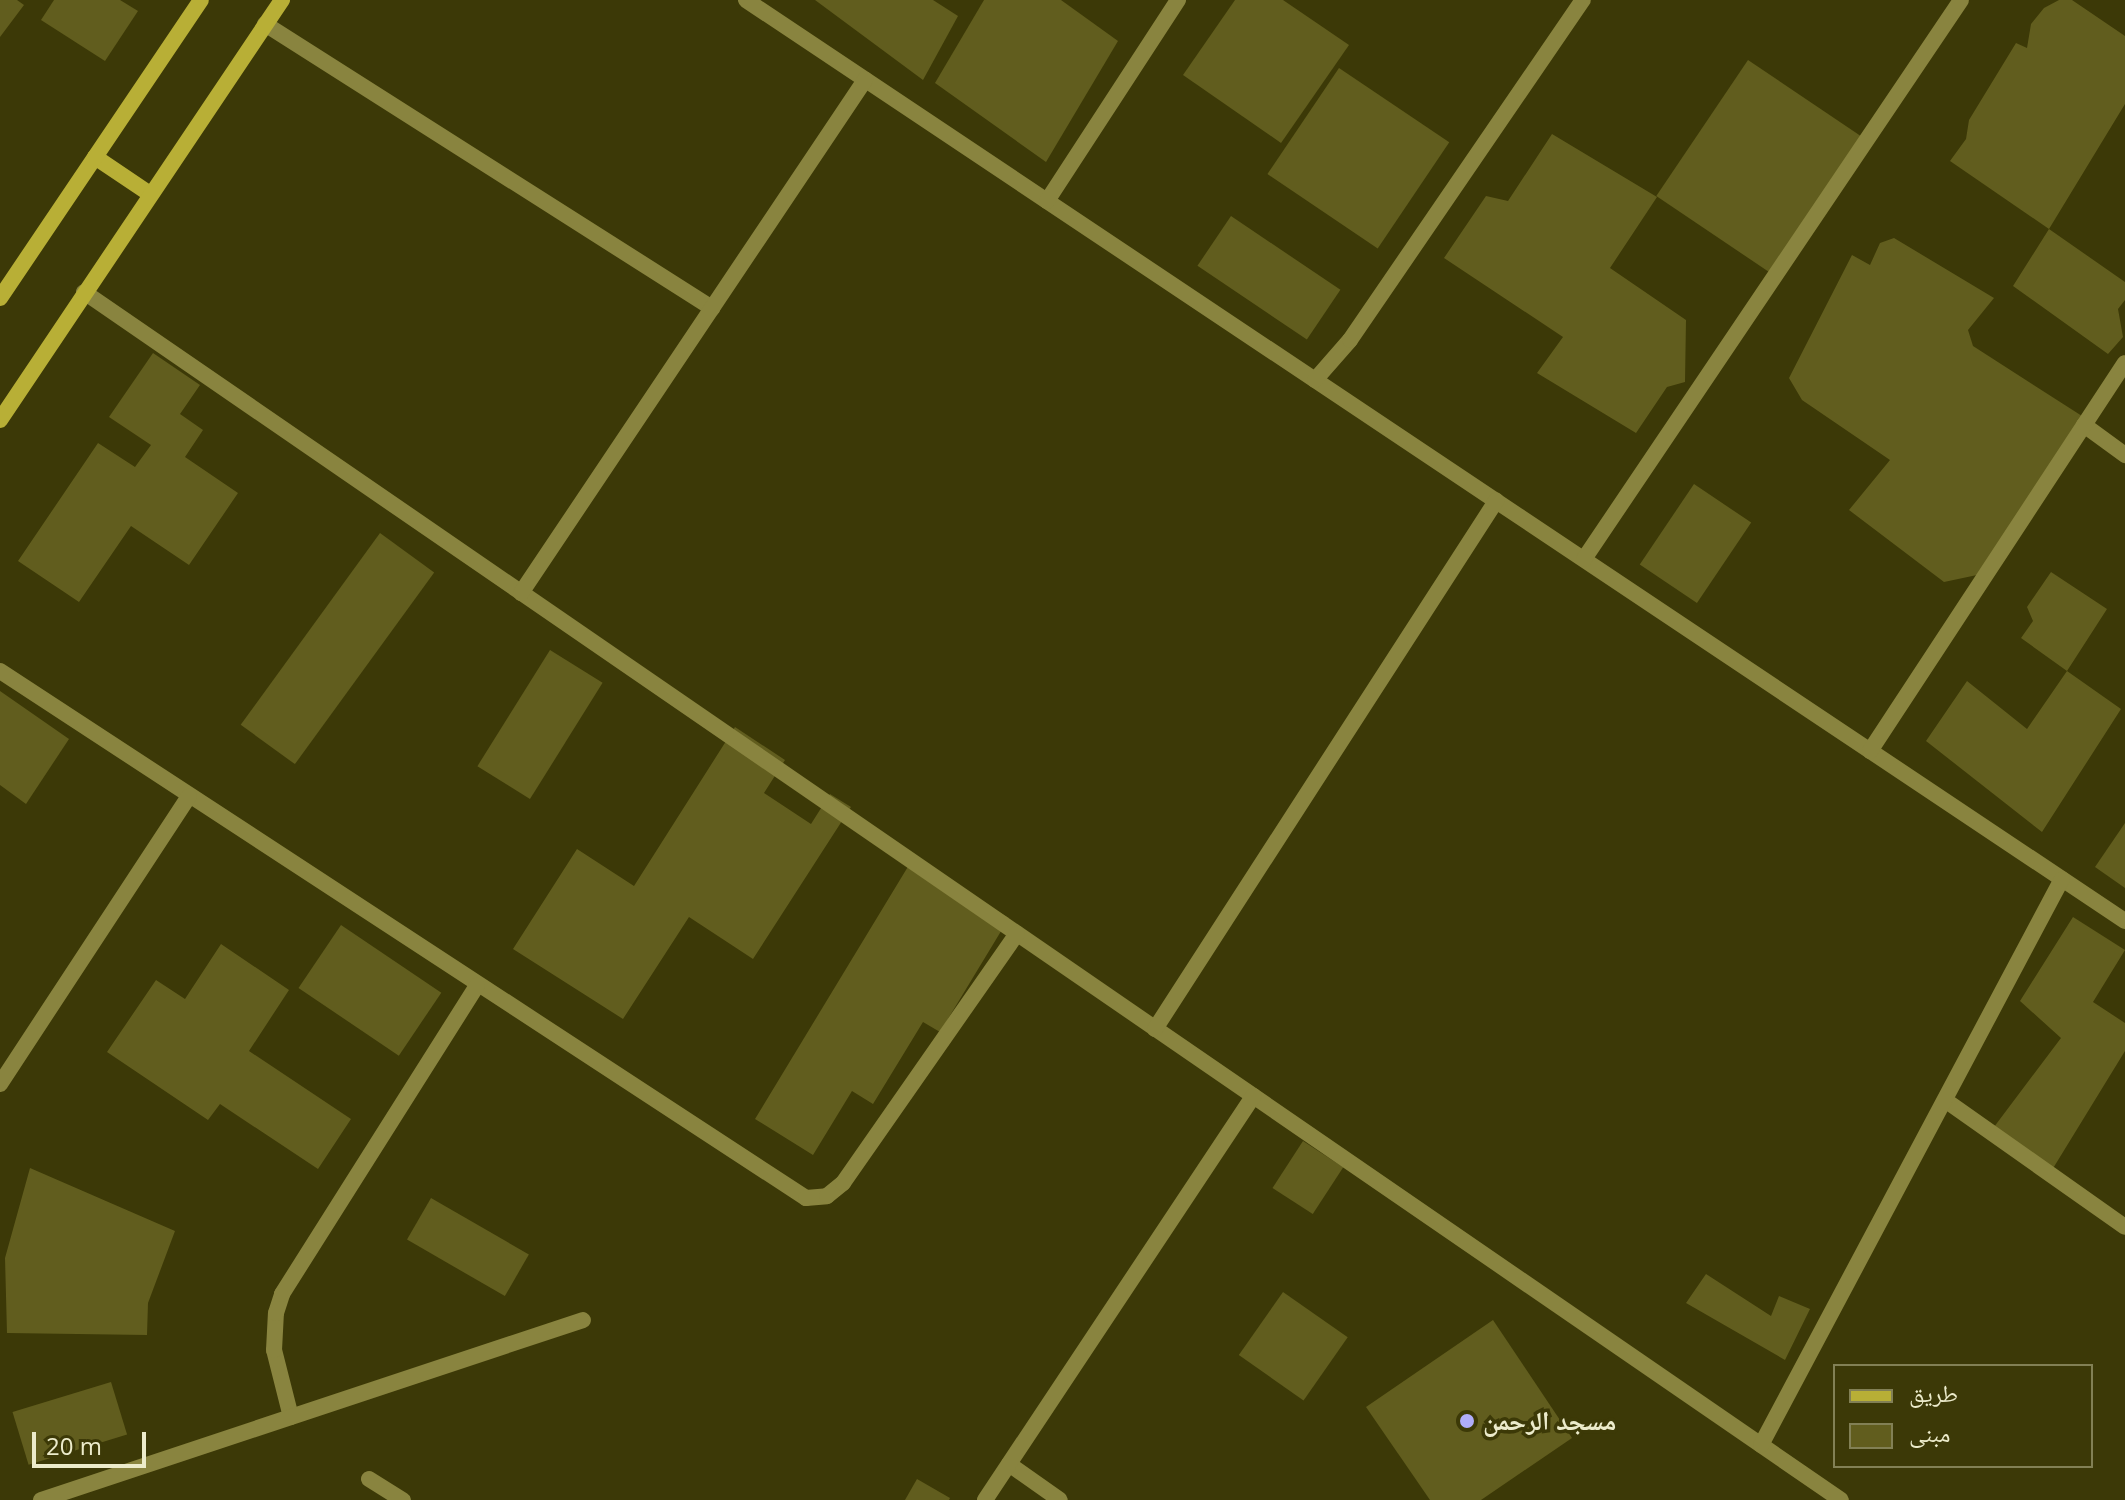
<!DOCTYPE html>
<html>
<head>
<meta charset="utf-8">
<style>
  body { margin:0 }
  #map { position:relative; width:2125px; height:1500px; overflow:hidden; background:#3c3907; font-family:"Open Sans","Noto Naskh Arabic",sans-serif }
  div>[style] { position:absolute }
  .building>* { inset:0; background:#615d1e; transform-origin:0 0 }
  .street>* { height:16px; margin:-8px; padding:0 8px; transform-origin:8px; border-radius:8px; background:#89843f }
  .secondary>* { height:16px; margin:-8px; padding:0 8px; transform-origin:8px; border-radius:8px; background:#b8af36 }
  .dots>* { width:22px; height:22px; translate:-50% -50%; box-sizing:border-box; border:4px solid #3c3907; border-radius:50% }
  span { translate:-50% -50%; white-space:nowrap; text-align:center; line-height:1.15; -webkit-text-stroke:7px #3c3907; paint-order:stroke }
  .poi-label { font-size:26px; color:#ecebcb; font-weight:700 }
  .left { translate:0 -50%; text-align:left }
  .legend { position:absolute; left:1833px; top:1364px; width:260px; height:104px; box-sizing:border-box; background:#3c3907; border:2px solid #828055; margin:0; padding:10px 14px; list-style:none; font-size:24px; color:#ecebcb }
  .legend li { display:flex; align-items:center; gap:16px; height:40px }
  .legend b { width:40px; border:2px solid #828055 }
  .scale { position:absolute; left:32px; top:1432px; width:114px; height:36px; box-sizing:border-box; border:4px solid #ecebcb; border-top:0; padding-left:10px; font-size:24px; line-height:28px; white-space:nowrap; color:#ecebcb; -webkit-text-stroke:6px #3c3907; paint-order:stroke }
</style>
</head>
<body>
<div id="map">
  <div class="building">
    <div style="clip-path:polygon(0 0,17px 0,24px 5px,0 37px)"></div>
    <div style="clip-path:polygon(54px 0,120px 0,138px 11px,105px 61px,41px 20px)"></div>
    <div style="clip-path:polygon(815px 0,933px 0,958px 16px,923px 80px)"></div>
    <div style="clip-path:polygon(984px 0,1061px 0,1118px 41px,1046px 162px,935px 83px)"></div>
    <div style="clip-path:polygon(1235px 0,1283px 0,1349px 45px,1281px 143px,1183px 75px)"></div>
    <div style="clip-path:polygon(2059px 0,2072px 0,2125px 36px,2125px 104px,2049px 229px,1950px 161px,1966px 139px,1969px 120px,2016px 43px,2027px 48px,2031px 24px,2044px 8px)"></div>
    <div style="left:1748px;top:60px;width:136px;height:164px;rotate:34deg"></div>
    <div style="left:1339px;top:68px;width:133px;height:128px;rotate:34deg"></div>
    <div style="clip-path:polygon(1552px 134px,1657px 197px,1610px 268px,1686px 320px,1685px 382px,1667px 387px,1636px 433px,1537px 373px,1563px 337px,1444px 258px,1486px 196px,1508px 201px)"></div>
    <div style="left:1231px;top:216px;width:132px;height:60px;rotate:34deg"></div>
    <div style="clip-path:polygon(2049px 229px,2125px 282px,2125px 300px,2118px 309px,2123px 337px,2108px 354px,2013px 286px)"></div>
    <div style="clip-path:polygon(1894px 238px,1994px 298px,1968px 330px,1973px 346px,2082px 416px,1977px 575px,1944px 582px,1849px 510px,1890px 460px,1802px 400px,1789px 378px,1852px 255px,1870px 265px,1880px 243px)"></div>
    <div style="clip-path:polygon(153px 353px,200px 385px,180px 414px,203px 430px,185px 457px,238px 493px,189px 565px,131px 526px,79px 602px,18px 561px,98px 443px,135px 467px,151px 445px,109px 417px)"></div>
    <div style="left:1694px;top:484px;width:69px;height:97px;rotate:34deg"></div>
    <div style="left:380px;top:533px;width:67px;height:237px;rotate:36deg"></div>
    <div style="clip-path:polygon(2051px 572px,2107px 609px,2067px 671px,2021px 638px,2033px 621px,2027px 607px)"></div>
    <div style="left:550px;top:650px;width:62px;height:137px;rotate:32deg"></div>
    <div style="clip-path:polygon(2067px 671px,2121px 709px,2042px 832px,1926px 741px,1967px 681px,2027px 729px)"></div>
    <div style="clip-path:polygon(0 691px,69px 739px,26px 804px,0 785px)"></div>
    <div style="clip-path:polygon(735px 727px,785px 760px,764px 793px,811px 824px,830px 794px,851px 807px,753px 959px,689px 917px,623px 1019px,513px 949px,577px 849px,634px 886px)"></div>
    <div style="clip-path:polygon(2125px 823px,2125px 888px,2095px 867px)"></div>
    <div style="clip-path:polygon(912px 860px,1009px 918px,940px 1032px,923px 1022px,873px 1104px,852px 1091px,813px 1155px,755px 1119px)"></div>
    <div style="clip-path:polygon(2073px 917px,2125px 950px,2093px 1002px,2125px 1023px,2125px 1051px,2052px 1170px,1994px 1127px,2061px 1038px,2020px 1001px)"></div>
    <div style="left:341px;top:925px;width:121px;height:76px;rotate:34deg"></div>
    <div style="clip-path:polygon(221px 944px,289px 990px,249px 1051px,351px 1119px,318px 1169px,220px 1104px,208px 1120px,107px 1052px,156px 980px,185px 999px)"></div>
    <div style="left:1303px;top:1141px;width:48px;height:56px;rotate:33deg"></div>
    <div style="clip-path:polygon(30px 1168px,175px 1231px,148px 1303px,147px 1335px,7px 1333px,5px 1258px)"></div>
    <div style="left:431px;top:1198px;width:113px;height:48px;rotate:30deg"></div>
    <div style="clip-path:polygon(1706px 1274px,1771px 1316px,1779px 1296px,1810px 1309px,1785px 1360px,1686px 1303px)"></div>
    <div style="left:1283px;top:1292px;width:79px;height:77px;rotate:35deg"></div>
    <div style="clip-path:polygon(1493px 1320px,1572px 1438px,1481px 1500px,1430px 1500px,1366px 1407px)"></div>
    <div style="left:111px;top:1382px;width:55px;height:103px;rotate:73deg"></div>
    <div style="clip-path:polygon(917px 1479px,950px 1498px,949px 1500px,905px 1500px)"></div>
  </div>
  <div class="street">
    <div style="left:746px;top:0;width:1658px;rotate:33.74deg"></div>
    <div style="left:265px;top:24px;width:530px;rotate:32.43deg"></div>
    <div style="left:1047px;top:201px;width:240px;rotate:-56.9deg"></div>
    <div style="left:84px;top:292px;width:2132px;rotate:34.51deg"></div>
    <div style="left:1315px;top:380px;width:53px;rotate:-48.8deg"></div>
    <div style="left:1350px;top:340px;width:412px;rotate:-55.6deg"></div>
    <div style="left:2084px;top:425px;width:51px;rotate:36.2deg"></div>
    <div style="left:1584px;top:559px;width:674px;rotate:-56deg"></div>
    <div style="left:521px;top:593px;width:618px;rotate:-56.16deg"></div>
    <div style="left:0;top:671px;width:963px;rotate:33.18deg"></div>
    <div style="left:806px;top:1198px;width:21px;rotate:-5deg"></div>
    <div style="left:827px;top:1196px;width:21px;rotate:-39deg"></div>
    <div style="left:843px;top:1183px;width:304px;rotate:-55.1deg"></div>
    <div style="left:1870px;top:751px;width:464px;rotate:-56.7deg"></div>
    <div style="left:1155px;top:1029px;width:629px;rotate:-57.14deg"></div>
    <div style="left:0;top:1084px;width:344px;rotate:-56.7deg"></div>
    <div style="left:1945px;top:1100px;width:220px;rotate:35.2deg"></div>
    <div style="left:291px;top:1417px;width:69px;rotate:-104.2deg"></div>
    <div style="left:274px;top:1350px;width:37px;rotate:-87deg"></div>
    <div style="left:276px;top:1313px;width:20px;rotate:-72deg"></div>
    <div style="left:282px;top:1294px;width:365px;rotate:-57.7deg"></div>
    <div style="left:1761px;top:1445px;width:641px;rotate:-62deg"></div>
    <div style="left:1009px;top:1464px;width:62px;rotate:35.2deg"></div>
    <div style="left:369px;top:1479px;width:40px;rotate:32deg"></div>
    <div style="left:41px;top:1500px;width:571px;rotate:-18.37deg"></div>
    <div style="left:985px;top:1500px;width:485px;rotate:-56.4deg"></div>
  </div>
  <div class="secondary">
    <div style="left:95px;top:157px;width:66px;rotate:33.9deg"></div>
    <div style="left:0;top:298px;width:359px;rotate:-56deg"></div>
    <div style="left:0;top:420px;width:506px;rotate:-56.12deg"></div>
  </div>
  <div class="dots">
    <div style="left:1467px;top:1421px;background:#b0adfa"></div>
  </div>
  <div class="poi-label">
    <span class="left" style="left:1483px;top:1421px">مسجد الرحمن</span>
  </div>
  <ul class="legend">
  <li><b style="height:10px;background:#b8af36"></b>طريق</li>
  <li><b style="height:22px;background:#615d1e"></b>مبنى</li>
  </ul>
  <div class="scale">20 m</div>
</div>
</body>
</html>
